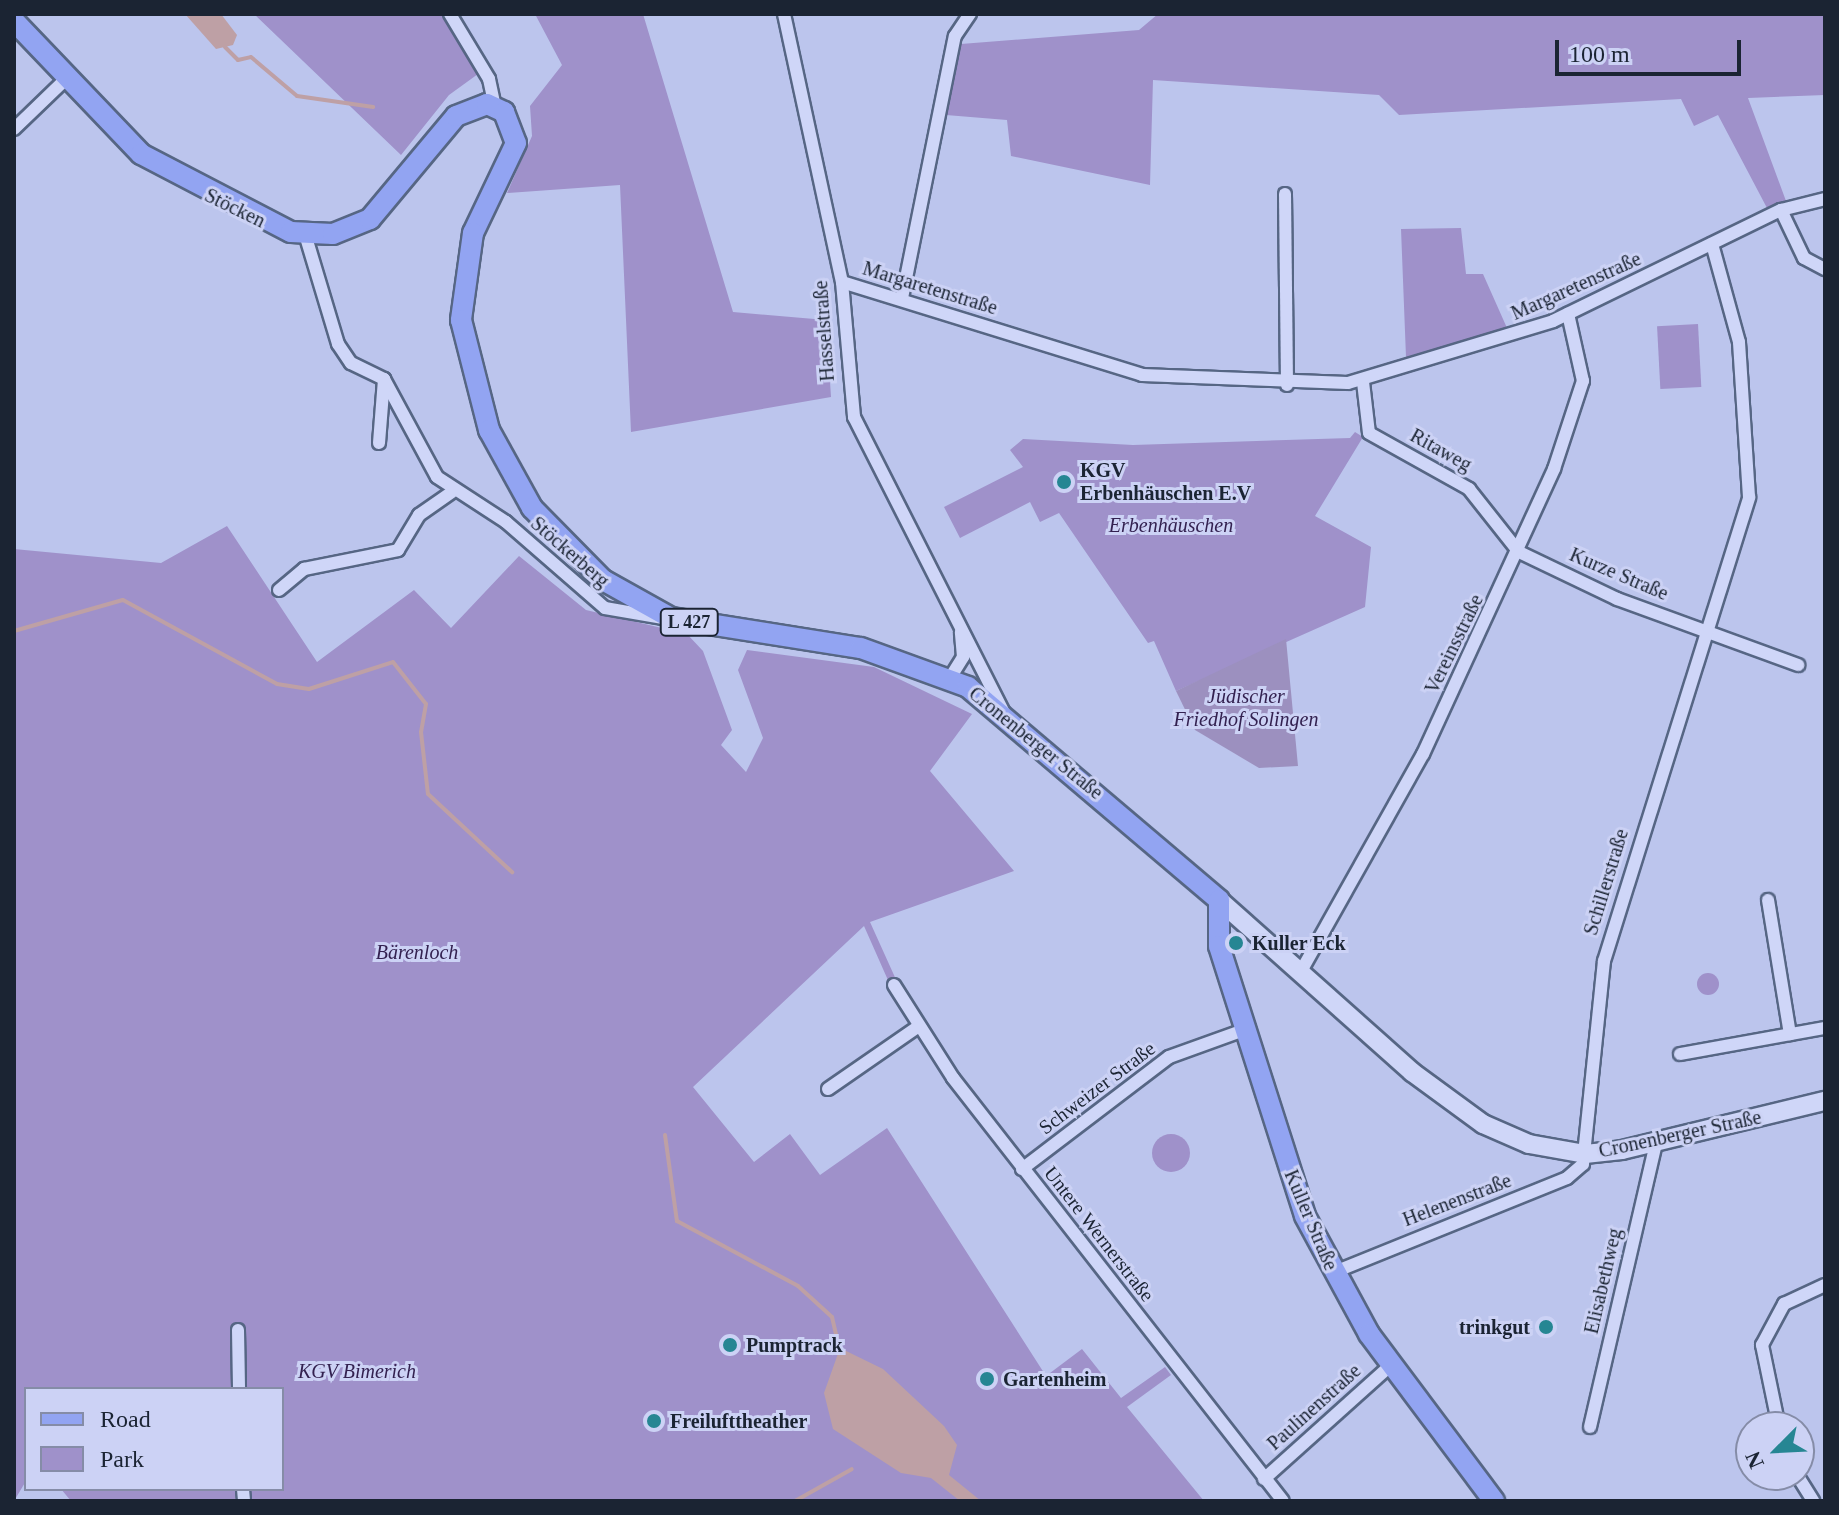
<!DOCTYPE html>
<html>
<head>
<meta charset="utf-8">
<style>
  body { margin:0 }
  #map { position:relative; width:1839px; height:1515px; overflow:hidden; background:#bcc5ed; font-family:Georgia,serif }
  div>[style] { position:absolute }
  .green>* { inset:0; background:#9f91ca; transform-origin:0 0 }
  .round { border-radius:50% }
  .cemetery>* { inset:0; background:#9c90bf }
  .water>* { inset:0; background:#bea0a5 }
  .stream>* { height:4px; margin:-2px; padding:0 2px; transform-origin:2px; border-radius:2px; background:#bea0a5 }
  .roads { filter:drop-shadow(2px 0 #566684) drop-shadow(-2px 0 #566684) drop-shadow(0 2px #566684) drop-shadow(0 -2px #566684) }
  .street>* { height:12px; margin:-6px; padding:0 6px; transform-origin:6px; border-radius:6px; background:#cfd6f8 }
  .secondary>* { height:18px; margin:-9px; padding:0 9px; transform-origin:9px; border-radius:9px; background:#cfd6f8 }
  .primary>* { height:20px; margin:-10px; padding:0 10px; transform-origin:10px; border-radius:10px; background:#92a4f2 }
  .dots>* { width:22px; height:22px; translate:-50% -50%; box-sizing:border-box; border:4px solid #ccd2f5; border-radius:50% }
  span { translate:-50% -50%; white-space:nowrap; text-align:center; line-height:1.15; -webkit-text-stroke:6px #ccd2f5; paint-order:stroke }
  .shield-label span { padding:2px 6px; background:#ccd2f5; border:2px solid; border-radius:6px; -webkit-text-stroke-width:0 }
  .shield-label { font-size:18px; color:#1b2433; font-weight:700 }
  .street-label { font-size:20px; color:#1b2433 }
  .poi-label { font-size:20px; color:#1b2433; font-weight:700 }
  .left { translate:0 -50%; text-align:left }
  .right { translate:-100% -50%; text-align:right }
  .park-label { font-size:20px; color:#332150; font-style:italic }
  .frame { position:absolute; inset:0; border:16px solid #1b2433; pointer-events:none }
  .legend { position:absolute; left:24px; top:1387px; width:260px; height:104px; box-sizing:border-box; background:#ccd2f5; border:2px solid #858ca7; margin:0; padding:10px 14px; list-style:none; font-size:24px; color:#1b2433 }
  .legend li { display:flex; align-items:center; gap:16px; height:40px }
  .legend b { width:40px; border:2px solid #858ca7 }
  .north { position:absolute; left:1735px; top:1411px; width:80px; height:80px; box-sizing:border-box; background:#ccd2f5; border:2px solid #858ca7; border-radius:50%; rotate:246deg; font-size:22px; font-weight:700; line-height:32px; text-align:center; color:#1b2433 }
  .north::after { content:''; display:block; margin:auto; width:28px; height:36px; background:#268693; clip-path:polygon(50% 0,100% 100%,50% 72%,0 100%) }
  .scale { position:absolute; left:1555px; top:40px; width:186px; height:36px; box-sizing:border-box; border:4px solid #1b2433; border-top:0; padding-left:10px; font-size:24px; line-height:28px; white-space:nowrap; color:#1b2433; -webkit-text-stroke:6px #ccd2f5; paint-order:stroke }
</style>
</head>
<body>
<div id="map">
  <div class="green">
    <div style="clip-path:polygon(254px 14px,443px 14px,478px 74px,449px 95px,401px 155px)"></div>
    <div style="clip-path:polygon(535px 14px,643px 14px,733px 312px,826px 320px,831px 397px,631px 432px,620px 185px,507px 193px,532px 136px,530px 106px,562px 65px)"></div>
    <div style="clip-path:polygon(1158px 14px,1825px 14px,1825px 95px,1748px 98px,1786px 201px,1767px 208px,1718px 115px,1694px 126px,1681px 99px,1399px 115px,1379px 95px,1153px 80px,1150px 185px,1011px 156px,1007px 120px,946px 115px,961px 44px,1139px 30px)"></div>
    <div style="clip-path:polygon(1461px 228px,1466px 274px,1483px 274px,1507px 328px,1406px 357px,1401px 229px)"></div>
    <div style="left:1698px;top:324px;width:63px;height:41px;rotate:87deg"></div>
    <div style="clip-path:polygon(1355px 432px,1363px 437px,1315px 516px,1371px 547px,1365px 607px,1176px 691px,1154px 641px,1148px 643px,1059px 513px,1040px 522px,1030px 502px,960px 538px,944px 507px,1023px 467px,1010px 450px,1023px 439px,1133px 445px,1350px 438px)"></div>
    <div style="clip-path:polygon(227px 526px,317px 662px,414px 590px,451px 628px,519px 556px,586px 610px,687px 634px,703px 651px,732px 730px,721px 745px,746px 772px,763px 738px,738px 670px,747px 650px,874px 667px,972px 714px,930px 771px,1014px 871px,870px 922px,898px 984px,891px 987px,864px 926px,693px 1087px,754px 1162px,790px 1134px,820px 1175px,887px 1128px,1046px 1376px,1082px 1349px,1121px 1398px,1165px 1367px,1171px 1375px,1127px 1407px,1204px 1501px,71px 1501px,61px 1489px,282px 1489px,282px 1389px,26px 1389px,26px 1481px,14px 1501px,14px 549px,161px 563px)"></div>
    <div class="round" style="left:1697px;top:973px;width:22px;height:22px"></div>
    <div class="round" style="left:1152px;top:1134px;width:38px;height:38px"></div>
  </div>
  <div class="cemetery">
    <div style="clip-path:polygon(1286px 639px,1298px 766px,1259px 768px,1195px 730px,1176px 691px)"></div>
  </div>
  <div class="water">
    <div style="clip-path:polygon(185px 14px,221px 14px,237px 35px,233px 45px,216px 49px)"></div>
    <div style="clip-path:polygon(840px 1348px,883px 1369px,944px 1426px,957px 1445px,949px 1475px,981px 1501px,960px 1501px,931px 1478px,901px 1473px,833px 1429px,824px 1393px)"></div>
  </div>
  <div class="stream">
    <div style="left:225px;top:47px;width:18px;rotate:45deg"></div>
    <div style="left:238px;top:60px;width:13px;rotate:-13deg"></div>
    <div style="left:251px;top:57px;width:60px;rotate:40.3deg"></div>
    <div style="left:297px;top:96px;width:77px;rotate:8.2deg"></div>
    <div style="left:14px;top:631px;width:113px;rotate:-15.9deg"></div>
    <div style="left:123px;top:600px;width:175px;rotate:28.6deg"></div>
    <div style="left:277px;top:684px;width:32px;rotate:9deg"></div>
    <div style="left:309px;top:689px;width:88px;rotate:-17.8deg"></div>
    <div style="left:393px;top:662px;width:53px;rotate:51.8deg"></div>
    <div style="left:426px;top:704px;width:28px;rotate:100deg"></div>
    <div style="left:421px;top:732px;width:62px;rotate:83.6deg"></div>
    <div style="left:428px;top:794px;width:115px;rotate:42.9deg"></div>
    <div style="left:665px;top:1135px;width:87px;rotate:82.1deg"></div>
    <div style="left:677px;top:1221px;width:137px;rotate:28.2deg"></div>
    <div style="left:798px;top:1286px;width:46px;rotate:42.4deg"></div>
    <div style="left:832px;top:1317px;width:23px;rotate:77deg"></div>
    <div style="left:795px;top:1501px;width:65px;rotate:-29.3deg"></div>
  </div>
  <div class="roads">
    <div class="street">
      <div style="left:450px;top:14px;width:76px;rotate:59deg"></div>
      <div style="left:489px;top:79px;width:29px;rotate:78deg"></div>
      <div style="left:784px;top:14px;width:274px;rotate:77.8deg"></div>
      <div style="left:842px;top:282px;width:136px;rotate:84.9deg"></div>
      <div style="left:854px;top:417px;width:334px;rotate:63.1deg"></div>
      <div style="left:14px;top:129px;width:74px;rotate:-43.9deg"></div>
      <div style="left:1285px;top:194px;width:191px;rotate:89.4deg"></div>
      <div style="left:1781px;top:210px;width:53px;rotate:64.4deg"></div>
      <div style="left:1804px;top:258px;width:24px;rotate:28deg"></div>
      <div style="left:305px;top:234px;width:115px;rotate:73.3deg"></div>
      <div style="left:338px;top:344px;width:23px;rotate:56deg"></div>
      <div style="left:351px;top:363px;width:37px;rotate:26deg"></div>
      <div style="left:384px;top:379px;width:111px;rotate:61.6deg"></div>
      <div style="left:437px;top:477px;width:82px;rotate:33.1deg"></div>
      <div style="left:506px;top:522px;width:131px;rotate:41deg"></div>
      <div style="left:605px;top:608px;width:59px;rotate:9.8deg"></div>
      <div style="left:842px;top:282px;width:314px;rotate:17.2deg"></div>
      <div style="left:1142px;top:375px;width:206px;rotate:2.2deg"></div>
      <div style="left:1348px;top:383px;width:214px;rotate:-16.8deg"></div>
      <div style="left:1553px;top:321px;width:254px;rotate:-26deg"></div>
      <div style="left:1781px;top:210px;width:45px;rotate:-14deg"></div>
      <div style="left:902px;top:298px;width:267px;rotate:-78.6deg"></div>
      <div style="left:955px;top:36px;width:27px;rotate:-56deg"></div>
      <div style="left:1363px;top:382px;width:51px;rotate:83.3deg"></div>
      <div style="left:1369px;top:433px;width:115px;rotate:29.2deg"></div>
      <div style="left:1469px;top:489px;width:80px;rotate:51.6deg"></div>
      <div style="left:1519px;top:552px;width:109px;rotate:25.6deg"></div>
      <div style="left:1617px;top:599px;width:193px;rotate:20deg"></div>
      <div style="left:379px;top:443px;width:64px;rotate:-85.5deg"></div>
      <div style="left:279px;top:590px;width:33px;rotate:-40deg"></div>
      <div style="left:304px;top:569px;width:96px;rotate:-11.4deg"></div>
      <div style="left:398px;top:550px;width:41px;rotate:-59deg"></div>
      <div style="left:419px;top:515px;width:40px;rotate:-34.9deg"></div>
      <div style="left:950px;top:678px;width:25px;rotate:-58deg"></div>
      <div style="left:963px;top:657px;width:25px;rotate:-95deg"></div>
      <div style="left:1768px;top:900px;width:136px;rotate:80.7deg"></div>
      <div style="left:1300px;top:973px;width:251px;rotate:-60.7deg"></div>
      <div style="left:1423px;top:754px;width:314px;rotate:-65.3deg"></div>
      <div style="left:1554px;top:469px;width:93px;rotate:-71.8deg"></div>
      <div style="left:1583px;top:381px;width:69px;rotate:-102.6deg"></div>
      <div style="left:894px;top:985px;width:110px;rotate:57.6deg"></div>
      <div style="left:953px;top:1078px;width:536px;rotate:52.04deg"></div>
      <div style="left:1680px;top:1054px;width:147px;rotate:-10.2deg"></div>
      <div style="left:828px;top:1089px;width:107px;rotate:-34.7deg"></div>
      <div style="left:1022px;top:1169px;width:185px;rotate:-37.3deg"></div>
      <div style="left:1169px;top:1057px;width:80px;rotate:-19.8deg"></div>
      <div style="left:1332px;top:1273px;width:253px;rotate:-22deg"></div>
      <div style="left:1567px;top:1178px;width:21px;rotate:-41deg"></div>
      <div style="left:1583px;top:1164px;width:204px;rotate:-84.1deg"></div>
      <div style="left:1604px;top:961px;width:486px;rotate:-72.6deg"></div>
      <div style="left:1749px;top:497px;width:155px;rotate:-93.7deg"></div>
      <div style="left:1739px;top:342px;width:102px;rotate:-105.4deg"></div>
      <div style="left:238px;top:1330px;width:59px;rotate:89deg"></div>
      <div style="left:1590px;top:1427px;width:291px;rotate:-76.9deg"></div>
      <div style="left:1779px;top:1427px;width:84px;rotate:-101.7deg"></div>
      <div style="left:1762px;top:1345px;width:47px;rotate:-61.8deg"></div>
      <div style="left:1784px;top:1304px;width:45px;rotate:-24.9deg"></div>
      <div style="left:1797px;top:1475px;width:31px;rotate:58deg"></div>
      <div style="left:1264px;top:1479px;width:171px;rotate:-41.9deg"></div>
      <div style="left:243px;top:1489px;width:12px;rotate:85deg"></div>
    </div>
    <div class="secondary">
      <div style="left:1219px;top:900px;width:259px;rotate:41.7deg"></div>
      <div style="left:1412px;top:1072px;width:88px;rotate:36.2deg"></div>
      <div style="left:1483px;top:1124px;width:50px;rotate:23.5deg"></div>
      <div style="left:1529px;top:1144px;width:57px;rotate:10.1deg"></div>
      <div style="left:1585px;top:1154px;width:37px;rotate:-6deg"></div>
      <div style="left:1622px;top:1150px;width:209px;rotate:-13.6deg"></div>
    </div>
    <div class="primary">
      <div style="left:14px;top:21px;width:184px;rotate:46.3deg"></div>
      <div style="left:141px;top:154px;width:169px;rotate:27.5deg"></div>
      <div style="left:291px;top:232px;width:42px;rotate:2.7deg"></div>
      <div style="left:333px;top:234px;width:40px;rotate:-22deg"></div>
      <div style="left:370px;top:219px;width:134px;rotate:-50.1deg"></div>
      <div style="left:456px;top:116px;width:33px;rotate:-21deg"></div>
      <div style="left:487px;top:104px;width:19px;rotate:25deg"></div>
      <div style="left:504px;top:112px;width:33px;rotate:69deg"></div>
      <div style="left:516px;top:143px;width:100px;rotate:115.5deg"></div>
      <div style="left:473px;top:233px;width:88px;rotate:97.9deg"></div>
      <div style="left:461px;top:320px;width:114px;rotate:75.7deg"></div>
      <div style="left:489px;top:430px;width:89px;rotate:61.1deg"></div>
      <div style="left:532px;top:508px;width:101px;rotate:45.4deg"></div>
      <div style="left:603px;top:580px;width:78px;rotate:29.2deg"></div>
      <div style="left:671px;top:618px;width:192px;rotate:9deg"></div>
      <div style="left:861px;top:648px;width:114px;rotate:20deg"></div>
      <div style="left:968px;top:687px;width:329px;rotate:40.3deg"></div>
      <div style="left:1219px;top:900px;width:46px;rotate:90deg"></div>
      <div style="left:1219px;top:946px;width:283px;rotate:72.3deg"></div>
      <div style="left:1305px;top:1216px;width:134px;rotate:61.5deg"></div>
      <div style="left:1369px;top:1334px;width:209px;rotate:53.2deg"></div>
    </div>
  </div>
  <div class="dots">
    <div style="left:1064px;top:482px;background:#268693"></div>
    <div style="left:1236px;top:943px;background:#268693"></div>
    <div style="left:1546px;top:1327px;background:#268693"></div>
    <div style="left:730px;top:1345px;background:#268693"></div>
    <div style="left:987px;top:1379px;background:#268693"></div>
    <div style="left:654px;top:1421px;background:#268693"></div>
  </div>
  <div class="shield-label">
    <span style="left:689px;top:622px">L 427</span>
  </div>
  <div class="street-label">
    <span style="left:235px;top:208px;rotate:26deg">Stöcken</span>
    <span style="left:1576px;top:286px;rotate:-24deg">Margaretenstraße</span>
    <span style="left:930px;top:288px;rotate:17deg">Margaretenstraße</span>
    <span style="left:824px;top:331px;rotate:-94deg">Hasselstraße</span>
    <span style="left:1441px;top:450px;rotate:29deg">Ritaweg</span>
    <span style="left:570px;top:552px;rotate:41deg">Stöckerberg</span>
    <span style="left:1619px;top:574px;rotate:23deg">Kurze Straße</span>
    <span style="left:1454px;top:644px;rotate:-64deg">Vereinsstraße</span>
    <span style="left:1036px;top:743px;rotate:39deg">Cronenberger Straße</span>
    <span style="left:1606px;top:882px;rotate:-73deg">Schillerstraße</span>
    <span style="left:1097px;top:1088px;rotate:-37deg">Schweizer Straße</span>
    <span style="left:1680px;top:1134px;rotate:-12deg">Cronenberger Straße</span>
    <span style="left:1457px;top:1200px;rotate:-21deg">Helenenstraße</span>
    <span style="left:1311px;top:1220px;rotate:67deg">Kuller Straße</span>
    <span style="left:1099px;top:1234px;rotate:52deg">Untere Wernerstraße</span>
    <span style="left:1603px;top:1281px;rotate:-77deg">Elisabethweg</span>
    <span style="left:1314px;top:1407px;rotate:-42deg">Paulinenstraße</span>
  </div>
  <div class="poi-label">
    <span class="left" style="left:1080px;top:482px">KGV<br>Erbenhäuschen E.V</span>
    <span class="left" style="left:1252px;top:943px">Kuller Eck</span>
    <span class="right" style="left:1530px;top:1327px">trinkgut</span>
    <span class="left" style="left:746px;top:1345px">Pumptrack</span>
    <span class="left" style="left:1003px;top:1379px">Gartenheim</span>
    <span class="left" style="left:670px;top:1421px">Freilufttheather</span>
  </div>
  <div class="park-label">
    <span style="left:1171px;top:525px">Erbenhäuschen</span>
    <span style="left:1246px;top:708px">Jüdischer<br>Friedhof Solingen</span>
    <span style="left:417px;top:952px">Bärenloch</span>
    <span style="left:357px;top:1371px">KGV Bimerich</span>
  </div>
  <div class="frame"></div>
  <ul class="legend">
  <li><b style="height:10px;background:#92a4f2"></b>Road</li>
  <li><b style="height:22px;background:#9f91ca"></b>Park</li>
  </ul>
  <div class="north">N</div>
  <div class="scale">100 m</div>
</div>
</body>
</html>
